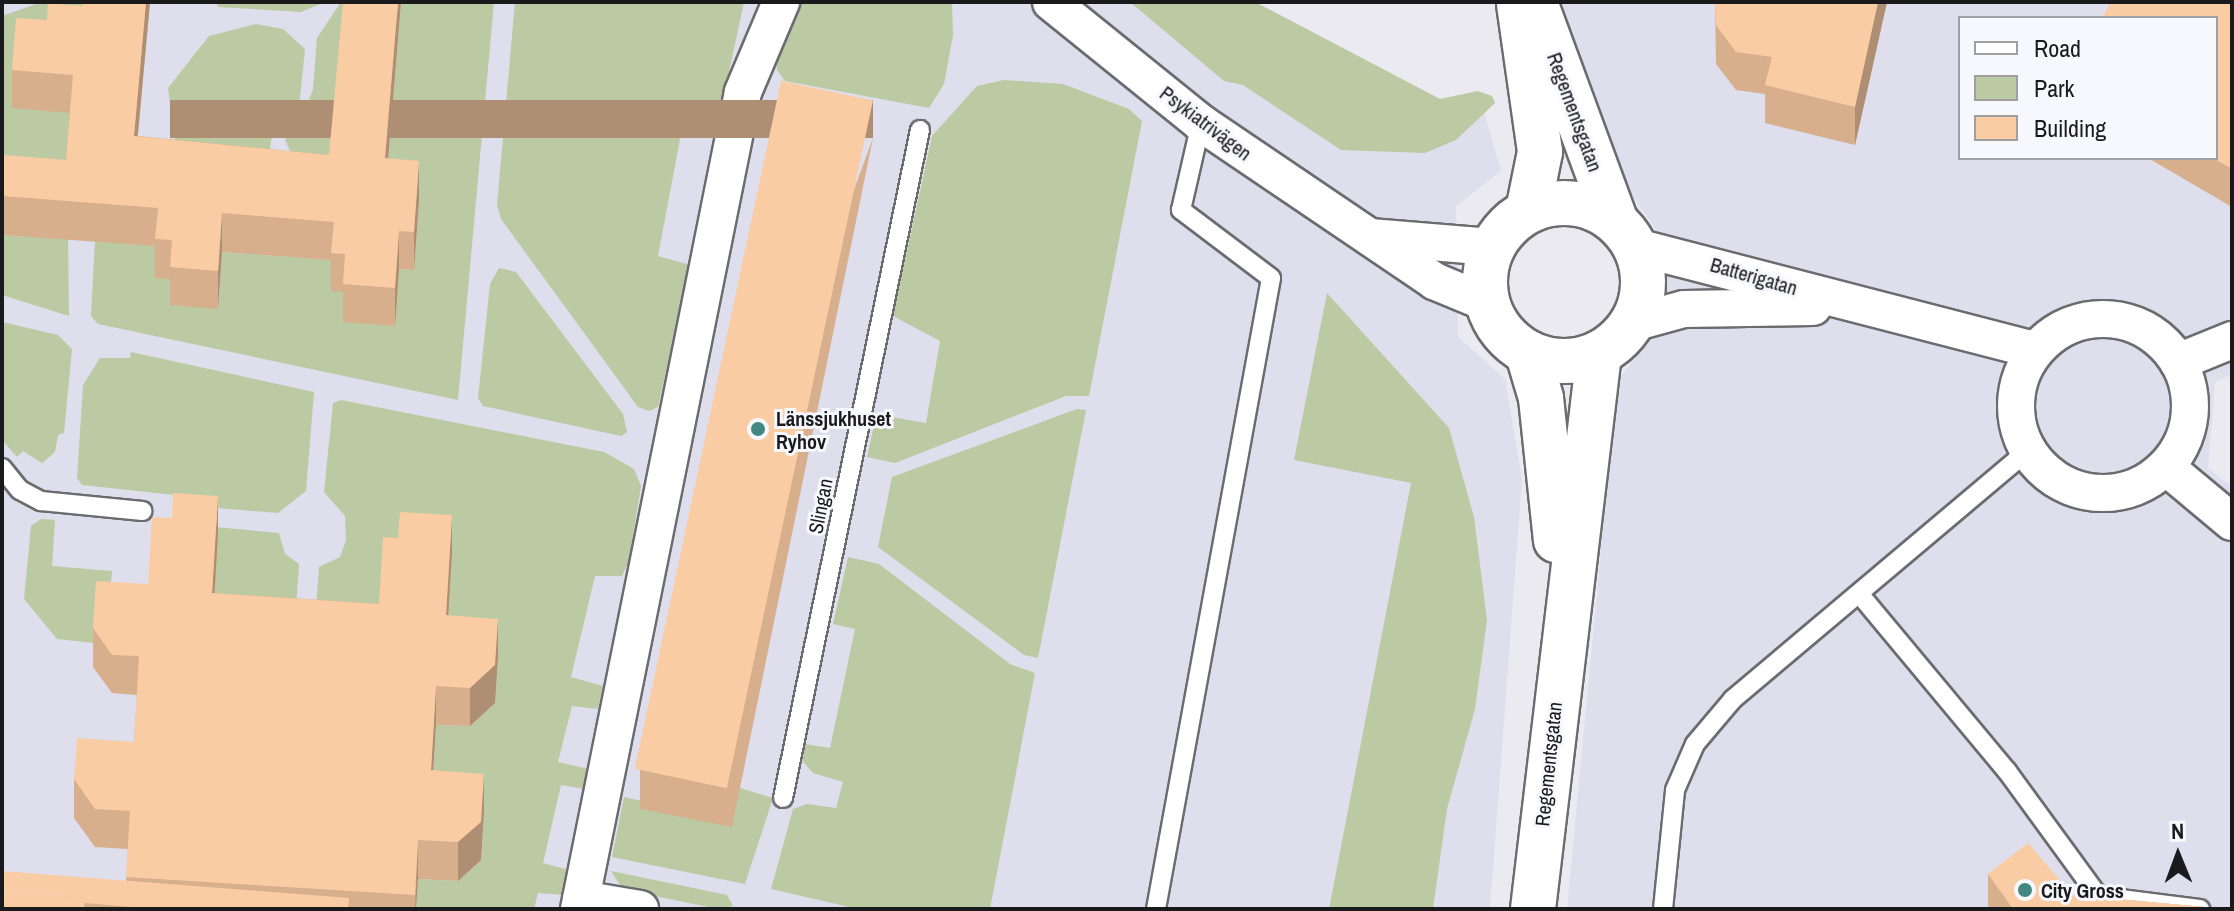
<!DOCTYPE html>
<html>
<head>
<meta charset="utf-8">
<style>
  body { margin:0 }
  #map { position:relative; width:2234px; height:911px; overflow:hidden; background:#eaeaf0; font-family:"Archivo Narrow",sans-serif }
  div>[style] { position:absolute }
  .built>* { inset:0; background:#dedeec }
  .green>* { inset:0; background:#bbcaa2 }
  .roads { filter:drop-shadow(2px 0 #6b6b70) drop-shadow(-2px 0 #6b6b70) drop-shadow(0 2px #6b6b70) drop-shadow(0 -2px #6b6b70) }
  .lane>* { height:18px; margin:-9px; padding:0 9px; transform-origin:9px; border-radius:9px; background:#fff }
  .street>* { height:36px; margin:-18px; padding:0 18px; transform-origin:18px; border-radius:18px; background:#fff }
  .street>.ring { margin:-18px; padding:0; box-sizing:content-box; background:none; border:36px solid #fff; border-radius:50% }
  .secondary>* { height:44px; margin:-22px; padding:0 22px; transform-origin:22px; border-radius:22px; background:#fff }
  .secondary>.ring { margin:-22px; padding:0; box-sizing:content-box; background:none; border:44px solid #fff; border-radius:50% }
  .wall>* { inset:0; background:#d7af8d }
  .shaded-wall>* { inset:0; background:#af8f73; transform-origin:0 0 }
  .building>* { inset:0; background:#facca4; transform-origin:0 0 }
  .dots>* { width:22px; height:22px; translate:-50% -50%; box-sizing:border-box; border:4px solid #f7f7fe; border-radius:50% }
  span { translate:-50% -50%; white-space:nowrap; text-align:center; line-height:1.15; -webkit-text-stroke:6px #f7f7fe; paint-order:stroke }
  .street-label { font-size:20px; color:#1a1a1d }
  .poi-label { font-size:20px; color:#1a1a1d; font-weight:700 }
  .left { translate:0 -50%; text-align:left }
  .frame { position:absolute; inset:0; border:4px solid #1a1a1d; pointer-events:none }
  .legend { position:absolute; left:1958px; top:16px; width:260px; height:144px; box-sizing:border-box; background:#f7f7fe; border:2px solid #9f9fa4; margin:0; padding:10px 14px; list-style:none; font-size:24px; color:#1a1a1d }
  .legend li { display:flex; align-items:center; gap:16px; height:40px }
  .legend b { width:40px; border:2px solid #9f9fa4 }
  .north { position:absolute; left:2138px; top:815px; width:80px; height:80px; -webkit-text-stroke:6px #f7f7fe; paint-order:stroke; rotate:359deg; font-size:22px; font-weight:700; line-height:32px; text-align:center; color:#1a1a1d }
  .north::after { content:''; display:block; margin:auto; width:28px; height:36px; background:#1a1a1d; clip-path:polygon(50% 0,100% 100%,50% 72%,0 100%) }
</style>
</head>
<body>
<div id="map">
  <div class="built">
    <div style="clip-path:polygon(2px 2px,1255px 2px,1440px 99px,1478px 91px,1501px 171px,1456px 206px,1458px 337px,1505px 379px,1522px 479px,1490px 909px,2px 909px)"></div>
    <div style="clip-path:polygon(evenodd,1548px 2px,2232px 2px,2232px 374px,2215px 382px,2208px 468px,2232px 487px,2232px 909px,1567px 909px,1617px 381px,1648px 342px,1663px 293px,1658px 233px,1606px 156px,1548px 2px,1960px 18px,2216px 18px,2216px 158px,1960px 158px,1960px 18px)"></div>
  </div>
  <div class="green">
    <div style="clip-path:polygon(42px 2px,85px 2px,66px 198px,2px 193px,2px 16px)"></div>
    <div style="clip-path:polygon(216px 2px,325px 2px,301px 12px,218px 7px)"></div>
    <div style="clip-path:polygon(341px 2px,347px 2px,331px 175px,292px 155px,285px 140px,303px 117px,313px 89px,317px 38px)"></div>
    <div style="clip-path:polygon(401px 2px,494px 2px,458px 400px,98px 324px,91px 316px,95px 241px,158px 246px,155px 277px,172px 279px,218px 309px,222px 252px,334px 260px,345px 293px,394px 326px,399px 269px,414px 270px,419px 200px,385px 197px)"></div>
    <div style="clip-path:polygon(515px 2px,744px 2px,724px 95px,709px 113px,684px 118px,658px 256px,690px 265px,658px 407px,649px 411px,638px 407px,501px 219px,497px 205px)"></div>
    <div style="clip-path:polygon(788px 2px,952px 2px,953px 35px,944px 84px,929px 108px,785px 81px,777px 70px,776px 55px)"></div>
    <div style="clip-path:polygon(1130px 2px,1255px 2px,1440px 99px,1478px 91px,1492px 96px,1495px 103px,1456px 140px,1425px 153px,1341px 150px,1243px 85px,1224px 81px)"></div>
    <div style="clip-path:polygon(256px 24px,283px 29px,305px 49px,300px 98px,271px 140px,270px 154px,176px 148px,168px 88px,209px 36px)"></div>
    <div style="clip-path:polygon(1004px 80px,1063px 84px,1129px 109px,1142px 121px,1089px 396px,1066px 396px,895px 463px,867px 457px,875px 421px,885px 416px,926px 423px,940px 341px,893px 316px,932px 136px,977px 86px)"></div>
    <div style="clip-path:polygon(2px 235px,68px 239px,69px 316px,2px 295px)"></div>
    <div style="clip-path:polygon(499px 268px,516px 272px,623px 414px,627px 432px,621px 436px,483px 406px,478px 398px,490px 284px)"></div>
    <div style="clip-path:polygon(1327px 293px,1449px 428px,1474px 517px,1487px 620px,1475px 709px,1447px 809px,1433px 909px,1329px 909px,1411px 483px,1294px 460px)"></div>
    <div style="clip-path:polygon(2px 322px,58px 335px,72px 349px,64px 433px,58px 435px,55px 452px,42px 463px,23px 451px,17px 457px,2px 440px)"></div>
    <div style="clip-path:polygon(131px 352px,314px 392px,306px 491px,278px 513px,193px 506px,193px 497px,82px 485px,77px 478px,83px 385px,100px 358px,130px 358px)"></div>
    <div style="clip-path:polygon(341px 400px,604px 452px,634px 469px,641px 486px,629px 561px,622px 576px,595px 576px,571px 677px,603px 686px,598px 709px,572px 706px,558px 762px,589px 769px,584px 789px,561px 785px,543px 863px,569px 870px,565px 895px,538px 893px,534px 909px,416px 909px,418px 879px,458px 881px,481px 860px,484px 812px,431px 808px,436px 725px,470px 726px,495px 703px,498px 657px,314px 637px,319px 567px,340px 557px,346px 540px,345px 516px,324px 492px,333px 403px)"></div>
    <div style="clip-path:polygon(1077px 409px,1086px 410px,1038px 658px,1024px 655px,878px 547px,892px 477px)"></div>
    <div style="clip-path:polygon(41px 519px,55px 520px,52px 566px,112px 571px,108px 621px,94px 643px,57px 639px,24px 599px,31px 526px)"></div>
    <div style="clip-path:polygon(194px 525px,279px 533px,285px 554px,299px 564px,294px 636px,212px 632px)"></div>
    <div style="clip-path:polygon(848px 557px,879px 564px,1010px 664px,1035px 673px,990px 909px,858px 909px,771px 889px,793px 809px,807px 804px,836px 808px,843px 782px,813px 773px,801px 759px,805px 744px,830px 748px,855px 629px,833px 624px)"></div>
    <div style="clip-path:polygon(740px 788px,773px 798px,745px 884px,612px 857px,624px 797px,642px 801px)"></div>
    <div style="clip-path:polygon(611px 871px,727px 895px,733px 906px,718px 909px,630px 891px,622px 888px)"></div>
  </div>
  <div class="roads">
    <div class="lane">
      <div style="left:2px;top:468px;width:28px;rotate:51deg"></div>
      <div style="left:20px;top:490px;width:24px;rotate:28deg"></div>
      <div style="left:41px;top:501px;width:102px;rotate:5.6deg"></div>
      <div style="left:1861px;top:596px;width:228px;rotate:50.2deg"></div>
      <div style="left:2007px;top:771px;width:155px;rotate:53.9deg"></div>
      <div style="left:2098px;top:896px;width:103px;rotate:7.3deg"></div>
      <div style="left:783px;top:798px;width:682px;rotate:-78.41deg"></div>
      <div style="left:1156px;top:909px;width:641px;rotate:-79.67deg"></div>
      <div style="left:1271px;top:278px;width:113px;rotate:-142.9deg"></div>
      <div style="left:1181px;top:210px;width:89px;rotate:-77.1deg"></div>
      <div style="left:1663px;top:909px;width:120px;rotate:-84.2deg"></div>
      <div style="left:1675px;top:790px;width:50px;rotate:-66.5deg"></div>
      <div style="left:1695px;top:744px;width:59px;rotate:-49.8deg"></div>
      <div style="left:1733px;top:699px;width:385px;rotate:-40.1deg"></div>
    </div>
    <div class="street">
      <div style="left:1051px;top:2px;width:193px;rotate:38.9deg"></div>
      <div style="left:1201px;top:123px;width:282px;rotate:34.1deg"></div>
      <div style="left:1434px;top:281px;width:57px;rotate:22.5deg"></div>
      <div style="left:1370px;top:237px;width:122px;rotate:4.7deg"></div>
      <div style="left:1636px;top:247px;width:412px;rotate:14.5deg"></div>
      <div class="ring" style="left:2016px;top:319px;width:138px;height:138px"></div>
      <div style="left:1633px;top:323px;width:53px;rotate:-15.4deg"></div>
      <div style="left:1684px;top:309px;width:129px;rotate:-0.9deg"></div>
      <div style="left:2178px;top:362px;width:58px;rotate:-22.2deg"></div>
      <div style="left:2166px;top:467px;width:86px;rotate:39.8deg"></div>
      <div style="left:581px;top:899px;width:60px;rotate:9.6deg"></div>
      <div style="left:579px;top:909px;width:833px;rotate:-78.65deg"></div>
      <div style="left:743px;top:92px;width:98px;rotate:-67.1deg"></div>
    </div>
    <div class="secondary">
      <div style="left:1535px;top:2px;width:234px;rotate:69.8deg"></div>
      <div style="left:1519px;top:4px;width:149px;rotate:81.9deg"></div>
      <div style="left:1540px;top:152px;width:60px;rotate:101.5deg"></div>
      <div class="ring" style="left:1485px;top:203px;width:114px;height:114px"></div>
      <div style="left:1528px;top:354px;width:46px;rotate:73.5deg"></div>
      <div style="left:1541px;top:398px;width:143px;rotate:84deg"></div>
      <div style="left:1533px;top:909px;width:559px;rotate:-83.22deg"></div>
    </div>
  </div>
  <div class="wall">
    <div style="clip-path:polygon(150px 2px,138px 136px,329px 155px,401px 2px,388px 159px,419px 200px,414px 270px,399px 269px,395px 326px,343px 322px,343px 292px,331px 291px,331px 260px,222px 252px,218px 309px,170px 305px,170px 279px,155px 278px,155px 246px,2px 235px,2px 173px,66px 160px,70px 113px,12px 108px,12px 70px,47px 20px,82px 6px)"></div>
    <div style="clip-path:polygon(1715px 2px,1887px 2px,1855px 145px,1765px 123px,1765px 94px,1736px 90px,1716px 64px)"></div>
    <div style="clip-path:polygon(2232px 2px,2232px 207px,2148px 158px,2216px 158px)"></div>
    <div style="clip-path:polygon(873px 138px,732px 827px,640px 809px,640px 770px)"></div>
    <div style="clip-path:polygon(218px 534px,215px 593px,379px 604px,452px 553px,448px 615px,498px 657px,495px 703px,470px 726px,436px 725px,433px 770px,484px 812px,481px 860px,458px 881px,418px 879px,416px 909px,2px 909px,126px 881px,128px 849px,95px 847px,74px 818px,74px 779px,134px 742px,137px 695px,112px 693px,93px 667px,93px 628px,148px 584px)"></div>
    <div style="clip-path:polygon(1988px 874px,2064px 894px,2226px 909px,1990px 909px,1988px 905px)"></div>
  </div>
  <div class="shaded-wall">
    <div style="clip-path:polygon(146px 2px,150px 2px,134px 174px,134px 136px)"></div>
    <div style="clip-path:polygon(398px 2px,401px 2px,385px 197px,385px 158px)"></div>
    <div style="clip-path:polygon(1878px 2px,1887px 2px,1855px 145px,1855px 107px)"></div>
    <div style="left:873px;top:100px;width:38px;height:703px;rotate:90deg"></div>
    <div style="clip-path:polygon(419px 161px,419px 200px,414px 270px,414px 232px)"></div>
    <div style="clip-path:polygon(222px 213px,222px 252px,218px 309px,218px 271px)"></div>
    <div style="clip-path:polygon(399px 231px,399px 269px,395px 326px,395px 288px)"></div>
    <div style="clip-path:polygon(218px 496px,218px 534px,212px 632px,212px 593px)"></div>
    <div style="clip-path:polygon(452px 515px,452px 553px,446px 653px,446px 615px)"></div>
    <div style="clip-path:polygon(498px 619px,498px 657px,495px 703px,470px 726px,470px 688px)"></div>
    <div style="clip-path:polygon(436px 686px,436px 725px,431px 808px,431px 770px)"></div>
    <div style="clip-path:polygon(484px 774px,484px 812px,481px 860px,458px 881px,458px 842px)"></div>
    <div style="clip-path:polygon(418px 840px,418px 879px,416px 909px,415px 909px)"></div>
    <div style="clip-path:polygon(2064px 885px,2064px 909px,2053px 893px)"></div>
  </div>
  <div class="building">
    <div style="clip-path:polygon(82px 2px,146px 2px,134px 136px,329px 155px,343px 2px,398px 2px,385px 158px,419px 161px,414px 232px,399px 231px,395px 288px,343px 284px,345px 254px,331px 253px,334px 222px,222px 213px,218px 271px,170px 267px,172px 240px,155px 239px,158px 208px,2px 196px,4px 155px,66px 160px,73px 75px,12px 70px,16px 18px,47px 20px,48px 3px,82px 6px)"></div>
    <div style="clip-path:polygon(1715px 2px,1878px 2px,1855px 107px,1765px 85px,1772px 57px,1736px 52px,1716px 25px)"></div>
    <div style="clip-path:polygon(2111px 2px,2232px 2px,2232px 169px,2213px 158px,2216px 158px,2216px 18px,2102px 18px)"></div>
    <div style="left:781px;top:81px;width:94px;height:703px;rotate:12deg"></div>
    <div style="clip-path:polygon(173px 493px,218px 496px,212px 593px,379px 604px,383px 537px,398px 538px,400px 512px,452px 515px,446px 615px,498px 619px,495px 665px,470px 688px,436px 686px,431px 770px,484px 774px,481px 822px,458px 842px,418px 840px,415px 895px,126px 877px,130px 811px,95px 809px,74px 779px,77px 738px,134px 742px,139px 656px,112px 655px,93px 628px,96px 581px,148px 584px,152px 517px,172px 518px)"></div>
    <div style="clip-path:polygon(2028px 843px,2064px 885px,2053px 893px,2226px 909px,2013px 909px,1988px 874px)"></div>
    <div style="clip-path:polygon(2px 871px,349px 898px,348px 909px,156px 909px,84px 903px,85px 898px,2px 890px)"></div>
    <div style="clip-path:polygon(2px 890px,85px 898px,84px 909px,2px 909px)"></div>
  </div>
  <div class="dots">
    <div style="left:758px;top:429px;background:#428881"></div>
    <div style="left:2025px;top:890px;background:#428881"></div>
  </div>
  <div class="street-label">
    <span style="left:1575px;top:112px;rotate:70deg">Regementsgatan</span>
    <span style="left:1206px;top:123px;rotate:37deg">Psykiatrivägen</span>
    <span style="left:1754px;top:276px;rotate:16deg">Batterigatan</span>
    <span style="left:820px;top:506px;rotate:-79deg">Slingan</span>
    <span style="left:1548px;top:764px;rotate:-84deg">Regementsgatan</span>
  </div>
  <div class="poi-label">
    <span class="left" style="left:776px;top:430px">Länssjukhuset<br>Ryhov</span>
    <span class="left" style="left:2041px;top:890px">City Gross</span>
  </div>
  <div class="frame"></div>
  <ul class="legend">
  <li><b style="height:10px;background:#fff"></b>Road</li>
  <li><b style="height:22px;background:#bbcaa2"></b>Park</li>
  <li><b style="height:22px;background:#facca4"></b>Building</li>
  </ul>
  <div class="north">N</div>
</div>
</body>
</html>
